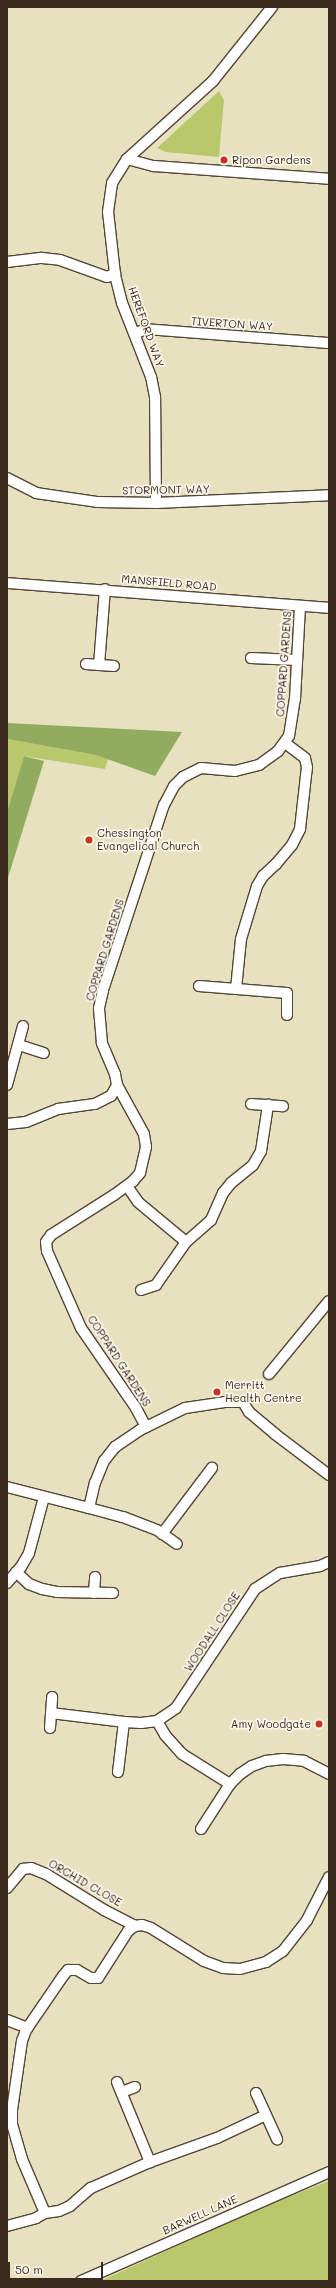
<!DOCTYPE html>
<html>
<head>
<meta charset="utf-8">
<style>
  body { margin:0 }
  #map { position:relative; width:336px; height:2288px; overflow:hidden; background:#e8e1bf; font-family:Mali,sans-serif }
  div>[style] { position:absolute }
  .green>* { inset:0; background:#b9c86b }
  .forest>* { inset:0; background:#92ac5f }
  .roads { filter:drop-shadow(1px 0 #554536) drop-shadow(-1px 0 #554536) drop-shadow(0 1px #554536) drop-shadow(0 -1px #554536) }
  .minor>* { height:10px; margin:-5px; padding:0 5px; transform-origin:5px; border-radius:5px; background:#fff }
  .dots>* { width:11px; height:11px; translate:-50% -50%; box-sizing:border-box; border:2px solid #fbf7ec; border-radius:50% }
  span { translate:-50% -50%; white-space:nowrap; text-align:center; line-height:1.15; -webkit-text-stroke:3.5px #fbf7ec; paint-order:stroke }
  .poi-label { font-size:11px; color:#3b2a1e }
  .left { translate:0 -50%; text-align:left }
  .right { translate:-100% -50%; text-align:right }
  .street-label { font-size:11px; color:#3b2a1e }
  .frame { position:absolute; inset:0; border:8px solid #3b2a1e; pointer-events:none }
  .scale { position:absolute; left:8px; top:2262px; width:95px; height:18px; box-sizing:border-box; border:2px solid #3b2a1e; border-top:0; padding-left:5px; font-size:12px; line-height:14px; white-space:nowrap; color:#3b2a1e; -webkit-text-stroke:3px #fbf7ec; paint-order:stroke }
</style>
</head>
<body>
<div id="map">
  <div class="green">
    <div style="clip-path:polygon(219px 91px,224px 100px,219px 157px,166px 152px,157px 148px)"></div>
    <div style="clip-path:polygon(7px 739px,96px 755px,108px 759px,105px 769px,24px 756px,7px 812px)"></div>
    <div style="clip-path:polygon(329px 2181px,329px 2281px,100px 2281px,270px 2204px)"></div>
  </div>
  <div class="forest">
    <div style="clip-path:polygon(7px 723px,182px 732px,155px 776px,96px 755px,7px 739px)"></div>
    <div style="clip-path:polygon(24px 756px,44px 761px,7px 881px,7px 812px)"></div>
  </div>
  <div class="roads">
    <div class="minor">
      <div style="left:127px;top:159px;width:28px;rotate:15deg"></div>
      <div style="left:154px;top:166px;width:175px;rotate:4.2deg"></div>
      <div style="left:7px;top:262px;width:35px;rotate:-7deg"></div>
      <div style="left:42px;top:258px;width:18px;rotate:6deg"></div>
      <div style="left:60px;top:260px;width:50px;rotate:19.9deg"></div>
      <div style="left:107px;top:277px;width:9px;rotate:-21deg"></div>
      <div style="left:135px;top:334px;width:11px;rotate:-27deg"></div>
      <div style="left:145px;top:329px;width:185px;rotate:4.4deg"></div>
      <div style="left:7px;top:478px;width:33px;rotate:27deg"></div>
      <div style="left:36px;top:493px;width:63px;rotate:8.3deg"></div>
      <div style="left:98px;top:502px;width:58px;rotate:1deg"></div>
      <div style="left:156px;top:503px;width:173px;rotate:-2.6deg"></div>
      <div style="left:156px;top:503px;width:106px;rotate:-90.5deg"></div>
      <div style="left:155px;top:397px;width:20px;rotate:-101deg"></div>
      <div style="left:151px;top:377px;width:79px;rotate:-111.4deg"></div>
      <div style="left:122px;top:303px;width:30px;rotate:-104deg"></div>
      <div style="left:115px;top:274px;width:62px;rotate:-96.4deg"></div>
      <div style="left:108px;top:212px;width:29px;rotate:-82deg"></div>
      <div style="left:112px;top:183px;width:28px;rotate:-58deg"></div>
      <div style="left:127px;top:159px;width:116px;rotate:-42.2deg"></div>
      <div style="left:213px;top:81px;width:95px;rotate:-51.4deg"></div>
      <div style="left:7px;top:583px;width:323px;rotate:4.4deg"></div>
      <div style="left:251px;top:658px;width:46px;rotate:2.5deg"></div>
      <div style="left:86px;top:664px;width:28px;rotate:4deg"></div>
      <div style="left:99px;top:665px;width:76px;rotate:-85.5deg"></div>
      <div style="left:199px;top:986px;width:88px;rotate:4.5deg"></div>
      <div style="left:287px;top:993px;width:22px;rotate:90deg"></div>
      <div style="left:236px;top:989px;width:50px;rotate:-84.3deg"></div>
      <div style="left:241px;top:939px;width:55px;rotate:-73.2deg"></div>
      <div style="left:257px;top:886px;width:12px;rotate:-59deg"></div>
      <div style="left:263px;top:876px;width:18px;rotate:-43deg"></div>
      <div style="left:276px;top:864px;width:25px;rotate:-50deg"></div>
      <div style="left:292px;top:845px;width:18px;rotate:-63deg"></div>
      <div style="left:300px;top:829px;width:62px;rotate:-83.6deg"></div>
      <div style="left:307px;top:767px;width:9px;rotate:-103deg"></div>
      <div style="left:305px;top:758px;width:25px;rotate:-143deg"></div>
      <div style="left:19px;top:1045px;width:26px;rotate:18deg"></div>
      <div style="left:7px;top:1085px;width:61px;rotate:-74.8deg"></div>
      <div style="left:251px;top:1104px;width:32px;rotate:4deg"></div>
      <div style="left:7px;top:1124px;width:19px;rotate:-6deg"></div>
      <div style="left:26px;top:1122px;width:35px;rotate:-22deg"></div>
      <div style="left:58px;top:1109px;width:37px;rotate:-8deg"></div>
      <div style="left:95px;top:1104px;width:18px;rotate:-27deg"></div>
      <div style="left:111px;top:1096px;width:13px;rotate:-61deg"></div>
      <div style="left:127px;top:1186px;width:19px;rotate:55deg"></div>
      <div style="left:138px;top:1202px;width:62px;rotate:39.8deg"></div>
      <div style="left:141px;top:1290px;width:16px;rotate:-18deg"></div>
      <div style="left:156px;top:1285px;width:52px;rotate:-55.1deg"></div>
      <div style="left:186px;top:1242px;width:33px;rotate:-41deg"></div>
      <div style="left:211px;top:1220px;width:30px;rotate:-66deg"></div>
      <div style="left:223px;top:1193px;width:13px;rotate:-51deg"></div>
      <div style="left:231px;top:1183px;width:28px;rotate:-39deg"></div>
      <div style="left:253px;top:1165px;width:16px;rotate:-60deg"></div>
      <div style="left:261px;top:1151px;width:47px;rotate:-81.3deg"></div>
      <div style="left:269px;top:1374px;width:94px;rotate:-50.6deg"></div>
      <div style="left:146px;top:1427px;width:21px;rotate:-118deg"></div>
      <div style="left:136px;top:1408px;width:97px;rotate:-124.5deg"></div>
      <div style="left:81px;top:1328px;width:84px;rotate:-113.8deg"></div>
      <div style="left:47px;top:1251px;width:9px;rotate:-96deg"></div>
      <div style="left:46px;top:1242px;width:9px;rotate:-54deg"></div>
      <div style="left:51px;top:1235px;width:75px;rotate:-32.4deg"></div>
      <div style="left:114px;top:1195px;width:24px;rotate:-36deg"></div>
      <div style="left:133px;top:1181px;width:11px;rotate:-49deg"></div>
      <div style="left:140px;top:1173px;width:27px;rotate:-77deg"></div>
      <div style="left:146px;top:1147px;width:13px;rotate:-99deg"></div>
      <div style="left:144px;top:1134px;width:56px;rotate:-118.9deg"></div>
      <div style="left:117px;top:1085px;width:11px;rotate:-100deg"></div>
      <div style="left:115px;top:1074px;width:34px;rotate:-113deg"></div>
      <div style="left:102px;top:1043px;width:35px;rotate:-95deg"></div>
      <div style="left:99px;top:1008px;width:18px;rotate:-77deg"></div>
      <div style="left:103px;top:990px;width:195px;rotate:-71.8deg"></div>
      <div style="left:164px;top:805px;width:21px;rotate:-62deg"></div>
      <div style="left:174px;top:786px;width:13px;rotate:-45deg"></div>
      <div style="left:183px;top:777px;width:20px;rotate:-27deg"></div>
      <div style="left:201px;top:768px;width:34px;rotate:5deg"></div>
      <div style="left:235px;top:771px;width:25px;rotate:-14deg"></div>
      <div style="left:259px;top:765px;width:24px;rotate:-36deg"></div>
      <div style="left:278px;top:751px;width:19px;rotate:-54deg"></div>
      <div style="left:289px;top:736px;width:37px;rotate:-81deg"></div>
      <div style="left:295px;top:699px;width:92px;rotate:-86.9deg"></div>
      <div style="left:7px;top:1487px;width:85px;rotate:14.4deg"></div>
      <div style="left:89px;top:1508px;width:26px;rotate:-77deg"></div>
      <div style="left:95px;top:1483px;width:24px;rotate:-68deg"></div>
      <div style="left:104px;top:1461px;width:18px;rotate:-52deg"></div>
      <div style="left:115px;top:1447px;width:30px;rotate:-34deg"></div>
      <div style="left:140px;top:1430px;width:50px;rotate:-26.1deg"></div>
      <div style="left:185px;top:1408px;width:40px;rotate:-8.5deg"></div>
      <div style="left:225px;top:1402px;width:18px"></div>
      <div style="left:243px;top:1402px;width:12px;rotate:59deg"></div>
      <div style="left:249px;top:1412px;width:34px;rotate:40deg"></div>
      <div style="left:275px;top:1434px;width:68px;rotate:37.2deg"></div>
      <div style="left:89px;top:1508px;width:35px;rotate:15deg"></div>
      <div style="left:123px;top:1517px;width:36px;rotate:21deg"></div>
      <div style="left:157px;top:1530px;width:24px;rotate:35deg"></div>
      <div style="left:162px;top:1534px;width:83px;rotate:-52.9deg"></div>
      <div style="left:16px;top:1572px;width:18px;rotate:43deg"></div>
      <div style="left:29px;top:1584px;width:14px;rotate:21deg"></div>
      <div style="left:42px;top:1589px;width:15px;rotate:11deg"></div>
      <div style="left:57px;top:1592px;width:56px;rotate:1deg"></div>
      <div style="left:7px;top:1583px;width:21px;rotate:-49deg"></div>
      <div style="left:21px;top:1567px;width:16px;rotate:-60deg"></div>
      <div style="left:29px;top:1553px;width:58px;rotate:-75deg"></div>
      <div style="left:94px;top:1593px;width:16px;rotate:-86deg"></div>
      <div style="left:51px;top:1713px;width:74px;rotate:7deg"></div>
      <div style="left:124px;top:1722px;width:17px;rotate:3deg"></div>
      <div style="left:141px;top:1723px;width:16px;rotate:-7deg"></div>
      <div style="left:157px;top:1721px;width:23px;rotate:-34deg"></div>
      <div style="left:176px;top:1708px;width:143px;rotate:-56.4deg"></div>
      <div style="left:255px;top:1589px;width:30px;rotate:-33deg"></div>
      <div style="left:280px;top:1573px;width:41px;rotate:-9.9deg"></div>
      <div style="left:320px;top:1566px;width:10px;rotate:-24deg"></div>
      <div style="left:157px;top:1721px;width:16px;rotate:60deg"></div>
      <div style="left:165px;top:1735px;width:25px;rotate:48deg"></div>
      <div style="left:182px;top:1754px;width:57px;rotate:32deg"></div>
      <div style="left:50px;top:1728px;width:31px;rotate:-86deg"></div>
      <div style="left:118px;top:1772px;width:50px;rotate:-83.2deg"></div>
      <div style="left:201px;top:1829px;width:54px;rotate:-57.2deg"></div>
      <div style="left:230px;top:1784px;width:14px;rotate:-45deg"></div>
      <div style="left:240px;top:1774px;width:14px;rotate:-34deg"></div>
      <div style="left:252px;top:1766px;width:15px;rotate:-20deg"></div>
      <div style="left:266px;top:1761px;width:17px;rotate:-7deg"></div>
      <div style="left:283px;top:1759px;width:21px;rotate:5deg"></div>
      <div style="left:304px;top:1761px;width:28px;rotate:27deg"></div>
      <div style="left:7px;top:1888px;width:25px;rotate:-50deg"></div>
      <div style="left:23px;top:1869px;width:8px;rotate:-7deg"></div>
      <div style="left:31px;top:1868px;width:16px;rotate:22deg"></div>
      <div style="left:46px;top:1874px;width:68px;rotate:31.8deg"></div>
      <div style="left:104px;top:1910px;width:35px;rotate:27deg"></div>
      <div style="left:7px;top:2020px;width:22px;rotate:21deg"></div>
      <div style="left:117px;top:2082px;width:87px;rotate:67.6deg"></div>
      <div style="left:122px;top:2092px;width:14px;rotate:-21deg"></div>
      <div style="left:256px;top:2093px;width:51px;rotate:65.5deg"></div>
      <div style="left:45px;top:2213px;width:59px;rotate:-113.1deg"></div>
      <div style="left:22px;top:2159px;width:35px;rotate:-106deg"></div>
      <div style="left:12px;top:2125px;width:15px;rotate:-90deg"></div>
      <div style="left:12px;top:2110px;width:70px;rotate:-81.8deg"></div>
      <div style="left:22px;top:2041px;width:12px;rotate:-70deg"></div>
      <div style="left:26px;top:2030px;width:65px;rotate:-55.6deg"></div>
      <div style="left:63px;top:1976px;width:8px;rotate:-50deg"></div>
      <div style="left:68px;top:1970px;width:9px"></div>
      <div style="left:77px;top:1970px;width:16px;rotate:30deg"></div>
      <div style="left:91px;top:1978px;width:7px"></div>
      <div style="left:98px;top:1978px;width:56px;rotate:-57.4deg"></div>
      <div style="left:128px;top:1931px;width:9px;rotate:-36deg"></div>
      <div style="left:135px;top:1926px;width:7px;rotate:-8deg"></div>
      <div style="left:142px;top:1925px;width:9px;rotate:18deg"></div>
      <div style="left:151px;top:1928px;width:62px;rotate:31.9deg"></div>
      <div style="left:204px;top:1961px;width:20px;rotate:20deg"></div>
      <div style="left:223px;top:1968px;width:17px;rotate:3deg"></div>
      <div style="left:240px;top:1969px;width:27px;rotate:-15deg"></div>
      <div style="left:266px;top:1962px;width:20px;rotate:-33deg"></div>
      <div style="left:283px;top:1951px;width:39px;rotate:-52deg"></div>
      <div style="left:307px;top:1920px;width:48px;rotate:-62.9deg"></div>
      <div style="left:7px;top:2226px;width:30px;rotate:-15deg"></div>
      <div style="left:36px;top:2218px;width:10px;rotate:-29deg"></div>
      <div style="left:45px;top:2213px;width:14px;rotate:-8deg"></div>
      <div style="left:59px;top:2211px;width:12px;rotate:-24deg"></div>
      <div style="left:70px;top:2206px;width:28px;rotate:-41deg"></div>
      <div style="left:91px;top:2188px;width:64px;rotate:-23.8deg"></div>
      <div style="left:150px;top:2162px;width:71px;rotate:-19.7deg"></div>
      <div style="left:217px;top:2138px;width:54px;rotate:-25.1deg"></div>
      <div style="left:81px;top:2281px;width:271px;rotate:-23.7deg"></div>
    </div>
  </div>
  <div class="dots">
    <div style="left:224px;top:160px;background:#c8321e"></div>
    <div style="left:89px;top:840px;background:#c8321e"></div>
    <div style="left:217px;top:1392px;background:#c8321e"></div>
    <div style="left:319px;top:1724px;background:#c8321e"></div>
  </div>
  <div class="poi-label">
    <span class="left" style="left:232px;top:160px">Ripon Gardens</span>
    <span class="left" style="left:97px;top:840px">Chessington<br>Evangelical Church</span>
    <span class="left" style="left:225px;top:1392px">Merritt<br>Health Centre</span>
    <span class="right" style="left:311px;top:1724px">Amy Woodgate</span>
  </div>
  <div class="street-label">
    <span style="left:232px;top:324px;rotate:4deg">TIVERTON WAY</span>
    <span style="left:146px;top:327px;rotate:70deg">HEREFORD WAY</span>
    <span style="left:166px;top:490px;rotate:-1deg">STORMONT WAY</span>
    <span style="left:169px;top:583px;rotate:5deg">MANSFIELD ROAD</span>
    <span style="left:284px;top:664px;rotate:-86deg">COPPARD GARDENS</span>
    <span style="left:105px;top:950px;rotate:-73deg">COPPARD GARDENS</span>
    <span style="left:119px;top:1361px;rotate:57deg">COPPARD GARDENS</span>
    <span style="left:212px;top:1632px;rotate:-57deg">WOODALL CLOSE</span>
    <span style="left:85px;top:1883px;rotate:30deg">ORCHID CLOSE</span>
    <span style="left:200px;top:2215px;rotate:-24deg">BARWELL LANE</span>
  </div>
  <div class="frame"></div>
  <div class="scale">50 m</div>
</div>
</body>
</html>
